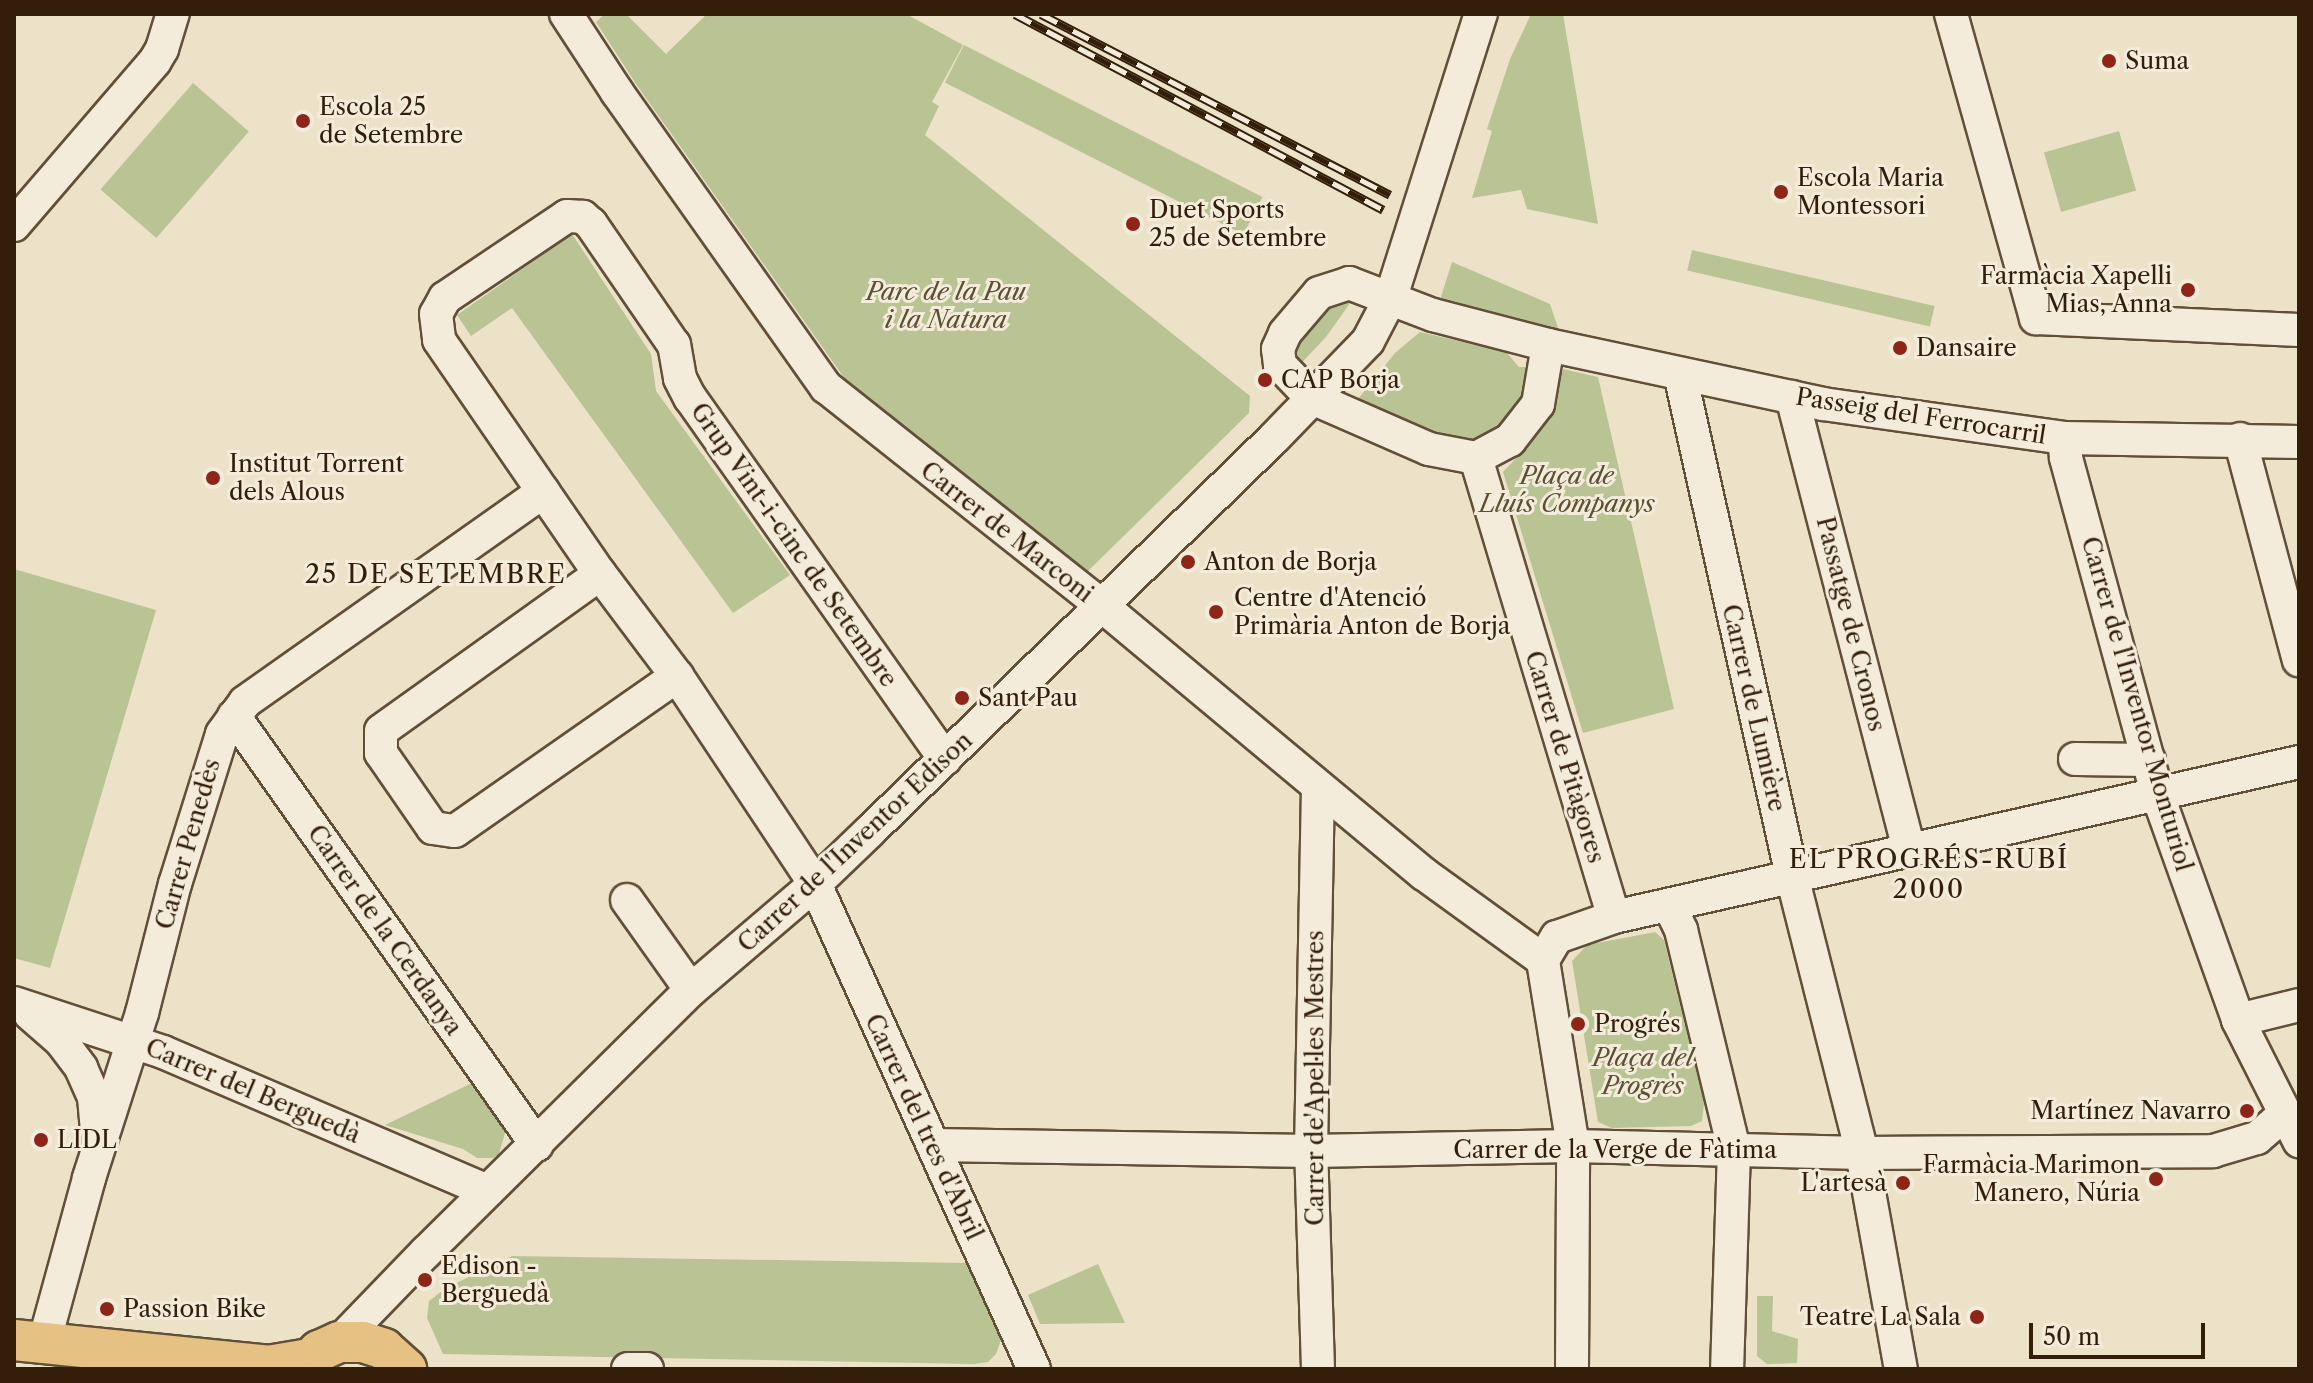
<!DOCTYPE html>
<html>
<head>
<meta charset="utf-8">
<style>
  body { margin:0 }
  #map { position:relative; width:2313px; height:1383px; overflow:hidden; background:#ece2c7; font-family:"Libre Caslon Text",serif }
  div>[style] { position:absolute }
  .green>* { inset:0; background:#bac394; transform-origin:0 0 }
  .roads { filter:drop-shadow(2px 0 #614f38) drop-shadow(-2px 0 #614f38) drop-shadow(0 2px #614f38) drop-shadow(0 -2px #614f38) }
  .minor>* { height:32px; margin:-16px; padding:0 16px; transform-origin:16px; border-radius:16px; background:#f3ecdb }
  .major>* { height:40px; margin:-20px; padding:0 20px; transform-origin:20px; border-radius:20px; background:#e6c184 }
  .rail>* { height:9px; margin-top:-4.5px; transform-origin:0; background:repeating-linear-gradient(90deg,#f3ecdb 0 18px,#331e09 0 36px); box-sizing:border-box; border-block:2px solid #331e09 }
  .dots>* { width:22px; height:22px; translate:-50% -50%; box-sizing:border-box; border:4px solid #f3ecdb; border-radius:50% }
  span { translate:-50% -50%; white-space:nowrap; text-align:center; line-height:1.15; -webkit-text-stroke:6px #f3ecdb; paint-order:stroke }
  .poi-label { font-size:24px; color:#331e09 }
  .left { translate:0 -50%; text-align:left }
  .right { translate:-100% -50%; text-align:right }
  .park-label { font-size:24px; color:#5c5033; font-style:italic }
  .street-label { font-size:24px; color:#331e09 }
  .neighbourhood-label { font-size:26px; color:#331e09; letter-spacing:2px }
  .frame { position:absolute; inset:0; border:16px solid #331e09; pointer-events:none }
  .scale { position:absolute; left:2029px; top:1323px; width:176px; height:36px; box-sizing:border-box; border:4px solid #331e09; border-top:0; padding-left:10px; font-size:24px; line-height:28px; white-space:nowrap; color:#331e09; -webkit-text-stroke:6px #f3ecdb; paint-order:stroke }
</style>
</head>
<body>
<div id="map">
  <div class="green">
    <div style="clip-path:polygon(605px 14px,626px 14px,666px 54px,707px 14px,906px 14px,963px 45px,932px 102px,939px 106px,925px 135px,1250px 396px,1249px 413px,1087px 572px,845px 379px,636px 84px,596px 22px)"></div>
    <div style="clip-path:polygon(1531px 14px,1563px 14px,1598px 224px,1527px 209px,1521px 190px,1472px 198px,1492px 131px,1487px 129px,1510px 59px)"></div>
    <div style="left:964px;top:45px;width:335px;height:42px;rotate:27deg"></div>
    <div style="left:193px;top:83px;width:74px;height:141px;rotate:41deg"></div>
    <div style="left:2119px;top:131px;width:62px;height:78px;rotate:74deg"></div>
    <div style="clip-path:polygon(572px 234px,651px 354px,656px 391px,790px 575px,733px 613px,512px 308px,471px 336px,457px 315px)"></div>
    <div style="left:1692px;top:250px;width:249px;height:21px;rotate:13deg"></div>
    <div style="clip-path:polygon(1452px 262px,1550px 304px,1559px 331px,1443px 304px,1440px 300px)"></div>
    <div style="clip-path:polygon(1353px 299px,1326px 337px,1292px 373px,1287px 349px,1320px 306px)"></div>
    <div style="clip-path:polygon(1420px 332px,1506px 352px,1519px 367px,1525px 367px,1526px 396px,1494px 440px,1461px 443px,1358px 399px,1395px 353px)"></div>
    <div style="clip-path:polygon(1563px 369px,1598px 377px,1674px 709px,1583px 733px,1503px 472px,1538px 435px,1550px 417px,1557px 394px,1558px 377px)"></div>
    <div style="clip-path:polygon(14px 569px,156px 610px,50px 968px,14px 958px)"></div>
    <div style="clip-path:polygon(1655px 932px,1664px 940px,1704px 1103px,1702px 1121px,1691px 1126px,1612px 1128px,1598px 1122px,1572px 961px,1587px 945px)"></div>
    <div style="clip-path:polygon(472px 1083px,500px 1118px,505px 1133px,499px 1154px,493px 1158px,477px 1158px,463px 1149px,385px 1125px)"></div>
    <div style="clip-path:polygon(512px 1256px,967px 1263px,1001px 1340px,996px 1354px,988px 1362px,974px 1364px,443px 1354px,427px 1318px,429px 1301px,446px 1288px)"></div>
    <div style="clip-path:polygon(1098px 1264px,1125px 1323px,1040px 1324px,1028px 1295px)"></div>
    <div style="clip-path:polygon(1757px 1296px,1773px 1296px,1772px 1331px,1798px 1339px,1797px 1363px,1767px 1364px,1757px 1356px)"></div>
  </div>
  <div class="roads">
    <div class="minor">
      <div style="left:566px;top:14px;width:93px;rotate:56.8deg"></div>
      <div style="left:617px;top:92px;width:362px;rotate:54.7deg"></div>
      <div style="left:826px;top:387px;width:351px;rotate:38.4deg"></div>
      <div style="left:1101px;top:605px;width:420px;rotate:39.8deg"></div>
      <div style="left:1424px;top:874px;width:147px;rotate:35.9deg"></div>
      <div style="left:1951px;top:14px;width:316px;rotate:74.4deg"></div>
      <div style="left:2036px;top:318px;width:263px;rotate:2.6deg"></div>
      <div style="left:14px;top:225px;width:216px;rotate:-49.3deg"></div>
      <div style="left:155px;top:61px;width:14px;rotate:-60deg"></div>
      <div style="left:162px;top:49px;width:37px;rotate:-73deg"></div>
      <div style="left:1548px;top:345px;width:60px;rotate:99.6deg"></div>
      <div style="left:1538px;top:404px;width:46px;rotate:127.9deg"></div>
      <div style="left:1510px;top:440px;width:38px;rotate:152deg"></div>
      <div style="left:1476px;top:458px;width:48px;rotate:-169.2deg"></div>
      <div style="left:1429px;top:449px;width:128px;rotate:-156.4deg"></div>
      <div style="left:1312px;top:398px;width:46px;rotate:-134.1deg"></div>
      <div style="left:1280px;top:365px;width:16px;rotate:-97deg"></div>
      <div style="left:1278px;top:349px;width:17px;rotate:-66deg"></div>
      <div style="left:1285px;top:333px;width:52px;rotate:-49.6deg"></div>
      <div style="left:1319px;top:293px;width:32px;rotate:-18deg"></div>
      <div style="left:1349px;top:283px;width:90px;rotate:20.9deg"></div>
      <div style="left:1433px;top:315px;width:119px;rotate:14.6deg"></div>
      <div style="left:1548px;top:345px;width:281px;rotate:12.1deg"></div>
      <div style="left:1823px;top:404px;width:243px;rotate:8deg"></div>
      <div style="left:2064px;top:438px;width:235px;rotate:1deg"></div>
      <div style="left:1680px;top:374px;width:514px;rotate:77.42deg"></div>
      <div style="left:1792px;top:876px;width:286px;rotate:75.8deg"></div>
      <div style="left:1862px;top:1153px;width:219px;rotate:79.8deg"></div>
      <div style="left:1792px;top:397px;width:468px;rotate:75.5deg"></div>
      <div style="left:2064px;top:438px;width:20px;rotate:84deg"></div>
      <div style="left:2066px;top:458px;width:350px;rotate:74.8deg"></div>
      <div style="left:2158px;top:796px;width:238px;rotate:70.3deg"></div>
      <div style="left:2238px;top:1020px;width:136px;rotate:63.2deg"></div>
      <div style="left:2240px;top:439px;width:229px;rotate:75.1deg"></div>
      <div style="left:1476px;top:458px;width:479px;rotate:73.3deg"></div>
      <div style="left:600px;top:574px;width:269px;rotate:144.4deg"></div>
      <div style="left:381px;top:731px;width:22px;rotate:90deg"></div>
      <div style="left:381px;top:753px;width:91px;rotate:55.3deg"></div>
      <div style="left:433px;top:828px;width:22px;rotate:8deg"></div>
      <div style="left:455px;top:831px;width:271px;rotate:-34.9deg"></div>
      <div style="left:234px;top:716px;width:525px;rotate:54.77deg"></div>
      <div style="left:945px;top:759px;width:442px;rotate:-125.2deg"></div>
      <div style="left:690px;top:398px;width:22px;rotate:-117deg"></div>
      <div style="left:680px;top:378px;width:34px;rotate:-100deg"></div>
      <div style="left:674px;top:345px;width:147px;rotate:-124.4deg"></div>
      <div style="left:591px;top:224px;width:11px;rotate:-139deg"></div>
      <div style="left:583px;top:217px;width:16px;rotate:-176deg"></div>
      <div style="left:567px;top:216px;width:147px;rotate:146.1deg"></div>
      <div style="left:445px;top:298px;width:18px;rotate:119deg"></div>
      <div style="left:436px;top:314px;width:26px;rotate:83deg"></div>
      <div style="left:439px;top:340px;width:284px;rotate:55.5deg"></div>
      <div style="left:600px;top:574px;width:128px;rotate:53deg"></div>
      <div style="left:677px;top:676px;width:250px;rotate:56.4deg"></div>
      <div style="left:815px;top:884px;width:532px;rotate:65.7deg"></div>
      <div style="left:2075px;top:759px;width:74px;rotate:0.8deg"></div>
      <div style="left:627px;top:900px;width:110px;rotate:54.6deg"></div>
      <div style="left:1669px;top:905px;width:28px;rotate:64deg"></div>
      <div style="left:1681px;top:930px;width:225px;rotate:76.4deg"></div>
      <div style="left:1734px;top:1149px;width:220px;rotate:91.8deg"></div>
      <div style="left:14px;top:1003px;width:157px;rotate:18.2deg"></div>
      <div style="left:163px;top:1052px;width:353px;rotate:23.2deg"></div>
      <div style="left:30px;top:1014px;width:41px;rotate:41.1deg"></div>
      <div style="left:61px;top:1041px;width:34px;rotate:53deg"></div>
      <div style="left:81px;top:1068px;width:32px;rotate:66deg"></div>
      <div style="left:94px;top:1097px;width:35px;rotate:85deg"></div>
      <div style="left:2238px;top:1020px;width:63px;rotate:-13.8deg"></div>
      <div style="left:933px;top:1145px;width:378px;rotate:0.9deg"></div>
      <div style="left:1311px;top:1151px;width:262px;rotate:-1.1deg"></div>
      <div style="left:1573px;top:1146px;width:289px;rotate:1.4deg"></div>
      <div style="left:1862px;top:1153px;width:351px;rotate:-0.3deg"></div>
      <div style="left:2213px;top:1151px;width:46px;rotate:-16.5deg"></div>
      <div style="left:2257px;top:1138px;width:38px;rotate:-41deg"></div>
      <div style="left:339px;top:1342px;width:125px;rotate:-46deg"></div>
      <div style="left:426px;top:1252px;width:373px;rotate:-44.7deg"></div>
      <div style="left:691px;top:990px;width:163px;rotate:-40.5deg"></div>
      <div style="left:815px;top:884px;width:75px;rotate:-43.9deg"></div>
      <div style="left:869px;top:832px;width:565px;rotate:-44.21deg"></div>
      <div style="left:1274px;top:438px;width:135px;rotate:-45.9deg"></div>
      <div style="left:1368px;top:341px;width:50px;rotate:-62.4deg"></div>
      <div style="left:1391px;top:297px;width:297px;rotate:-72.4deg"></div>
      <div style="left:44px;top:1343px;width:171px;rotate:-74.7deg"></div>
      <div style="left:89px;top:1178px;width:173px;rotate:-72.2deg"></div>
      <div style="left:142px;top:1013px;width:133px;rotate:-75.7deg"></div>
      <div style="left:175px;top:884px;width:157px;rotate:-72.6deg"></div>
      <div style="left:222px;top:734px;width:39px;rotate:-54deg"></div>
      <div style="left:245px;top:702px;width:365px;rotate:-35.2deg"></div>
      <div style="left:628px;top:1369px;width:19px"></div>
      <div style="left:1318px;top:1369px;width:218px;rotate:-91.8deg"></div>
      <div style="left:1311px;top:1151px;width:363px;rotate:-88.9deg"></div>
      <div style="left:1572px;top:1369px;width:223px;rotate:-89.7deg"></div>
      <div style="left:1573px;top:1146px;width:188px;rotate:-99.2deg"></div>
      <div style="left:1543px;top:960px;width:27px;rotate:-59deg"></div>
      <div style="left:1557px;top:937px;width:60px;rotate:-19.3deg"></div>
      <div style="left:1614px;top:917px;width:702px;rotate:-12.75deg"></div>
    </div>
    <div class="major">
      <div style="left:14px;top:1340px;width:255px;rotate:5.8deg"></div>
      <div style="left:268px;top:1366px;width:42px;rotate:-9.7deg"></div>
      <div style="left:302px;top:1369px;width:25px;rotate:-47deg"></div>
      <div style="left:319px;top:1351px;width:22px;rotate:-24deg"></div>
      <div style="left:339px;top:1342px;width:24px"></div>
      <div style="left:363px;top:1342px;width:22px;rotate:18deg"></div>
      <div style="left:384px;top:1349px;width:30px;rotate:42deg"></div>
    </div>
  </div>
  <div class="rail">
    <div style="left:1015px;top:14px;width:417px;rotate:28deg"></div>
    <div style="left:1041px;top:14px;width:393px;rotate:27.4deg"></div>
  </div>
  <div class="dots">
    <div style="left:2109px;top:61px;background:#8f2418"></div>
    <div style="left:303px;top:121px;background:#8f2418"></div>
    <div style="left:1781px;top:192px;background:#8f2418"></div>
    <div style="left:1133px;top:224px;background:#8f2418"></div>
    <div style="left:2188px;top:290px;background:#8f2418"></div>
    <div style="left:1900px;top:348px;background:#8f2418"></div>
    <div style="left:1265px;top:380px;background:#8f2418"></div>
    <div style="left:213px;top:478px;background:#8f2418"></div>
    <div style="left:1188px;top:562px;background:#8f2418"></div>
    <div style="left:1216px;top:612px;background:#8f2418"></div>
    <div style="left:962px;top:698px;background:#8f2418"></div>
    <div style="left:1578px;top:1024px;background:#8f2418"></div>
    <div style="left:2247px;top:1111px;background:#8f2418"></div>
    <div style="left:41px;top:1140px;background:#8f2418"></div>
    <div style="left:2156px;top:1179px;background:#8f2418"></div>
    <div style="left:1903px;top:1183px;background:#8f2418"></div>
    <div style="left:425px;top:1280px;background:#8f2418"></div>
    <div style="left:107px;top:1309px;background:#8f2418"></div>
    <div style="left:1977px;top:1317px;background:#8f2418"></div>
  </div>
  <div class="poi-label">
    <span class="left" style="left:2125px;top:61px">Suma</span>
    <span class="left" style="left:319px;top:121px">Escola 25<br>de Setembre</span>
    <span class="left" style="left:1797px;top:192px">Escola Maria<br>Montessori</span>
    <span class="left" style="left:1149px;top:224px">Duet Sports<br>25 de Setembre</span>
    <span class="right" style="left:2172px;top:290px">Farmàcia Xapelli<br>Mias, Anna</span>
    <span class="left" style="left:1916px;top:348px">Dansaire</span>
    <span class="left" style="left:1281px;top:380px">CAP Borja</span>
    <span class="left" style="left:229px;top:478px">Institut Torrent<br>dels Alous</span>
    <span class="left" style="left:1204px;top:562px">Anton de Borja</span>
    <span class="left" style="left:1234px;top:612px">Centre d'Atenció<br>Primària Anton de Borja</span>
    <span class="left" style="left:978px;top:698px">Sant Pau</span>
    <span class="left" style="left:1594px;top:1024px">Progrés</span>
    <span class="right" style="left:2231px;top:1111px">Martínez Navarro</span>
    <span class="left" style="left:57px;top:1140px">LIDL</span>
    <span class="right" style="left:2140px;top:1179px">Farmàcia Marimon<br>Manero, Núria</span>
    <span class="right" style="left:1887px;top:1183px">L'artesà</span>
    <span class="left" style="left:441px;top:1280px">Edison -<br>Berguedà</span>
    <span class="left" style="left:123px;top:1309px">Passion Bike</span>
    <span class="right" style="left:1961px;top:1317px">Teatre La Sala</span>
  </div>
  <div class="park-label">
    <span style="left:946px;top:306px">Parc de la Pau<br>i la Natura</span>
    <span style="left:1567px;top:490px">Plaça de<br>Lluís Companys</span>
    <span style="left:1643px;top:1072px">Plaça del<br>Progrès</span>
  </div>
  <div class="street-label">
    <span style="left:1921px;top:416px;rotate:9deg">Passeig del Ferrocarril</span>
    <span style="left:1007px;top:532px;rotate:38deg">Carrer de Marconi</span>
    <span style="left:794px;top:545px;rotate:55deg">Grup Vint-i-cinc de Setembre</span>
    <span style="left:1851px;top:624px;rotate:76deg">Passatge de Cronos</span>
    <span style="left:2137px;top:704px;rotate:74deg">Carrer de l'Inventor Monturiol</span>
    <span style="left:1754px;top:708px;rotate:77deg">Carrer de Lumière</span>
    <span style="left:1565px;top:757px;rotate:73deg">Carrer de Pitàgores</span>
    <span style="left:855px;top:842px;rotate:-43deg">Carrer de l'Inventor Edison</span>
    <span style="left:188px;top:844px;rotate:-74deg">Carrer Penedès</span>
    <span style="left:385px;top:930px;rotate:55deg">Carrer de la Cerdanya</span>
    <span style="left:1315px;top:1078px;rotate:-90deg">Carrer de'Apel·les Mestres</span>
    <span style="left:253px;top:1091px;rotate:23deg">Carrer del Berguedà</span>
    <span style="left:924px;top:1127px;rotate:65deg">Carrer del tres d'Abril</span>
    <span style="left:1615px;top:1150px">Carrer de la Verge de Fàtima</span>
  </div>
  <div class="neighbourhood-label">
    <span style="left:436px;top:575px">25 DE SETEMBRE</span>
    <span style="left:1929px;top:875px">EL PROGRÉS-RUBÍ<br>2000</span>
  </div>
  <div class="frame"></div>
  <div class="scale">50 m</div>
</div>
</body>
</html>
